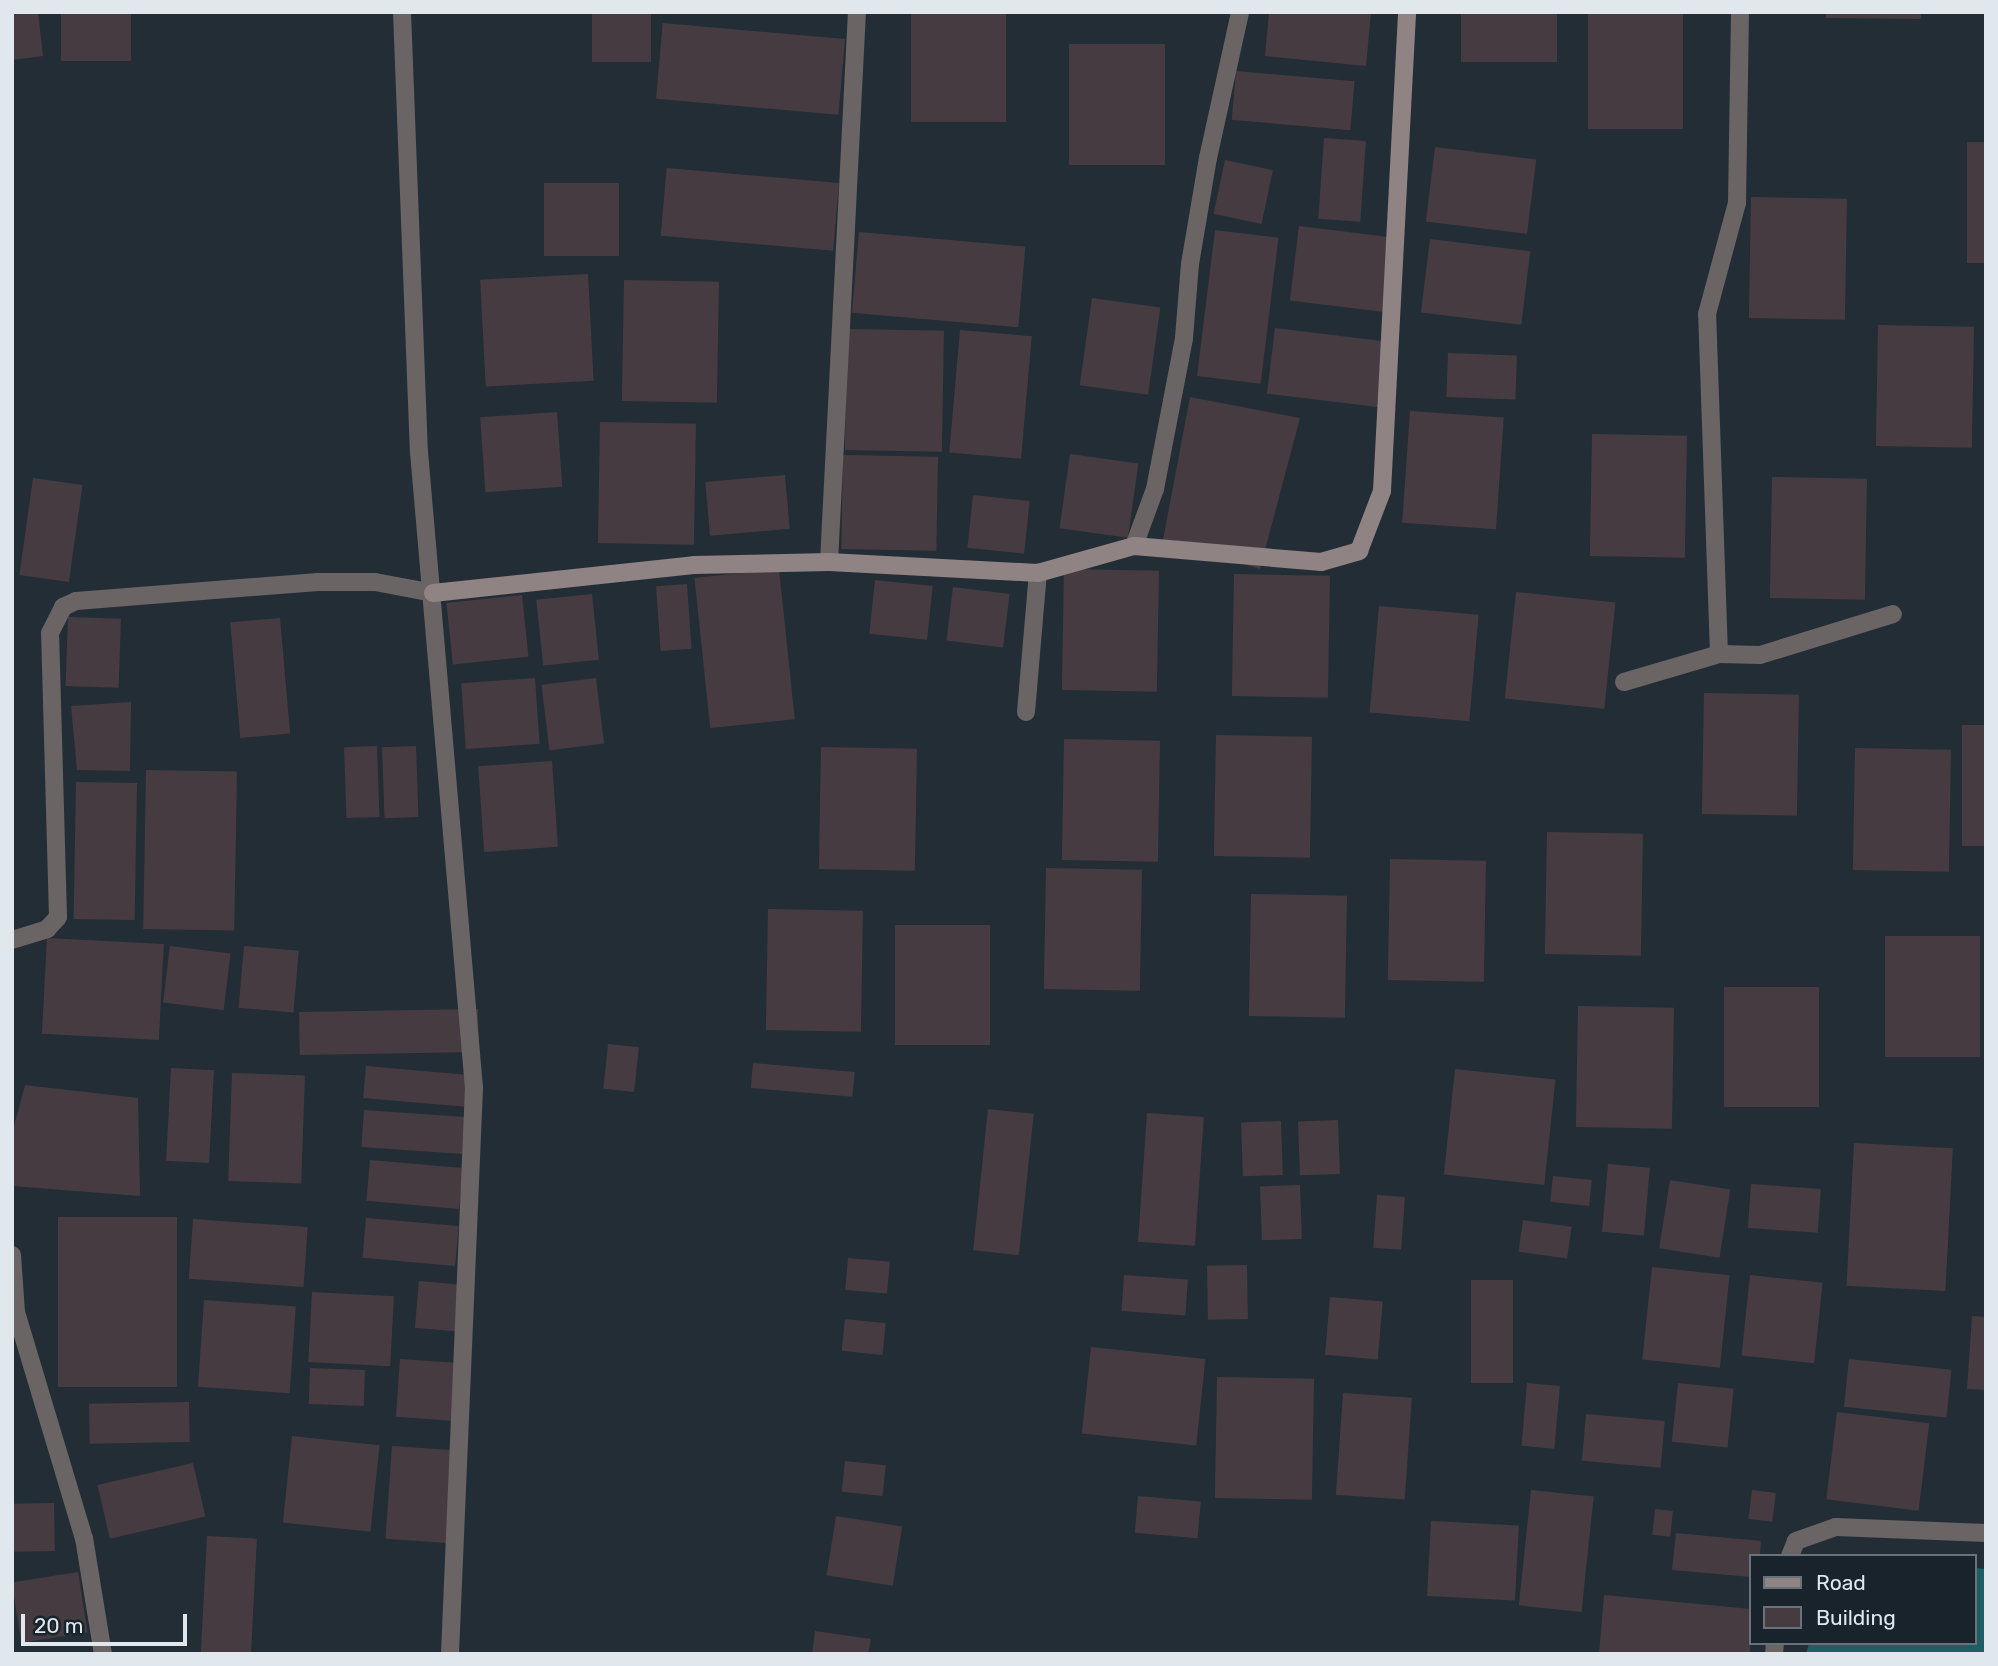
<!DOCTYPE html>
<html>
<head>
<meta charset="utf-8">
<style>
  body { margin:0 }
  #map { position:relative; width:1998px; height:1666px; overflow:hidden; background:#232d36; font-family:Rubik,sans-serif }
  div>[style] { position:absolute }
  .water>* { inset:0; background:#1c5e63 }
  .building>* { inset:0; background:#473b42; transform-origin:0 0 }
  .street>* { height:18px; margin:-9px; padding:0 9px; transform-origin:9px; border-radius:9px; background:#6b6464 }
  .secondary>* { height:18px; margin:-9px; padding:0 9px; transform-origin:9px; border-radius:9px; background:#8f8383 }
  span { translate:-50% -50%; white-space:nowrap; text-align:center; line-height:1.15; -webkit-text-stroke:5px #19232c; paint-order:stroke }
  .frame { position:absolute; inset:0; border:14px solid #e0e7ed; pointer-events:none }
  .legend { position:absolute; left:1749px; top:1554px; width:228px; height:91px; box-sizing:border-box; background:#19232c; border:2px solid #697179; margin:0; padding:9px 12px; list-style:none; font-size:21px; color:#e0e7ed }
  .legend li { display:flex; align-items:center; gap:14px; height:35px }
  .legend b { width:35px; border:2px solid #697179 }
  .scale { position:absolute; left:21px; top:1614px; width:166px; height:32px; box-sizing:border-box; border:4px solid #e0e7ed; border-top:0; padding-left:9px; font-size:21px; line-height:24px; white-space:nowrap; color:#e0e7ed; -webkit-text-stroke:5px #19232c; paint-order:stroke }
</style>
</head>
<body>
<div id="map">
  <div class="water">
    <div style="clip-path:polygon(1975px 1568px,1986px 1569px,1986px 1654px,1806px 1654px,1809px 1643px,1975px 1643px)"></div>
  </div>
  <div class="building">
    <div style="clip-path:polygon(12px 12px,38px 12px,43px 56px,12px 60px)"></div>
    <div style="left:592px;top:12px;width:59px;height:50px"></div>
    <div style="left:911px;top:12px;width:95px;height:110px"></div>
    <div style="clip-path:polygon(1269px 12px,1371px 12px,1366px 66px,1265px 56px)"></div>
    <div style="left:1461px;top:12px;width:96px;height:50px"></div>
    <div style="left:1588px;top:12px;width:95px;height:117px"></div>
    <div style="clip-path:polygon(1826px 12px,1921px 12px,1921px 19px,1826px 18px)"></div>
    <div style="left:61px;top:13px;width:70px;height:48px"></div>
    <div style="left:845px;top:39px;width:76px;height:183px;rotate:95deg"></div>
    <div style="left:1069px;top:44px;width:96px;height:121px"></div>
    <div style="left:1236px;top:71px;width:119px;height:49px;rotate:5deg"></div>
    <div style="left:1324px;top:138px;width:42px;height:81px;rotate:4deg"></div>
    <div style="left:1967px;top:142px;width:19px;height:121px"></div>
    <div style="left:1435px;top:147px;width:102px;height:75px;rotate:7deg"></div>
    <div style="left:1225px;top:160px;width:49px;height:55px;rotate:12deg"></div>
    <div style="left:544px;top:183px;width:75px;height:73px"></div>
    <div style="left:839px;top:183px;width:68px;height:173px;rotate:95deg"></div>
    <div style="left:1751px;top:197px;width:96px;height:121px;rotate:1deg"></div>
    <div style="left:1299px;top:226px;width:101px;height:75px;rotate:7deg"></div>
    <div style="left:1215px;top:230px;width:64px;height:147px;rotate:7deg"></div>
    <div style="left:859px;top:232px;width:167px;height:81px;rotate:5deg"></div>
    <div style="left:1430px;top:239px;width:101px;height:74px;rotate:7deg"></div>
    <div style="left:588px;top:274px;width:107px;height:108px;rotate:87deg"></div>
    <div style="left:624px;top:280px;width:95px;height:121px;rotate:1deg"></div>
    <div style="left:1092px;top:298px;width:69px;height:88px;rotate:8deg"></div>
    <div style="left:1878px;top:325px;width:96px;height:121px;rotate:1deg"></div>
    <div style="left:1275px;top:328px;width:124px;height:66px;rotate:7deg"></div>
    <div style="left:847px;top:329px;width:97px;height:121px;rotate:1deg"></div>
    <div style="left:960px;top:330px;width:72px;height:123px;rotate:5deg"></div>
    <div style="left:1448px;top:353px;width:69px;height:44px;rotate:2deg"></div>
    <div style="clip-path:polygon(1190px 397px,1300px 418px,1260px 569px,1163px 540px)"></div>
    <div style="left:1410px;top:411px;width:94px;height:112px;rotate:4deg"></div>
    <div style="left:557px;top:412px;width:75px;height:77px;rotate:86deg"></div>
    <div style="left:600px;top:422px;width:96px;height:121px;rotate:1deg"></div>
    <div style="left:1592px;top:434px;width:95px;height:122px;rotate:1deg"></div>
    <div style="left:1070px;top:454px;width:69px;height:75px;rotate:8deg"></div>
    <div style="left:843px;top:455px;width:95px;height:94px;rotate:1deg"></div>
    <div style="left:785px;top:475px;width:54px;height:80px;rotate:85deg"></div>
    <div style="left:1772px;top:477px;width:95px;height:121px;rotate:1deg"></div>
    <div style="left:33px;top:478px;width:50px;height:98px;rotate:8deg"></div>
    <div style="left:973px;top:495px;width:57px;height:53px;rotate:6deg"></div>
    <div style="left:779px;top:569px;width:151px;height:85px;rotate:84deg"></div>
    <div style="left:1064px;top:569px;width:95px;height:121px;rotate:1deg"></div>
    <div style="left:1234px;top:574px;width:96px;height:122px;rotate:1deg"></div>
    <div style="left:875px;top:580px;width:58px;height:54px;rotate:6deg"></div>
    <div style="left:687px;top:584px;width:65px;height:31px;rotate:86deg"></div>
    <div style="left:953px;top:587px;width:57px;height:54px;rotate:7deg"></div>
    <div style="left:1516px;top:592px;width:100px;height:107px;rotate:6deg"></div>
    <div style="left:592px;top:594px;width:66px;height:56px;rotate:84deg"></div>
    <div style="left:522px;top:595px;width:62px;height:76px;rotate:84deg"></div>
    <div style="left:1379px;top:606px;width:100px;height:107px;rotate:5deg"></div>
    <div style="left:68px;top:617px;width:53px;height:69px;rotate:2deg"></div>
    <div style="left:280px;top:618px;width:116px;height:50px;rotate:85deg"></div>
    <div style="left:535px;top:678px;width:66px;height:74px;rotate:86deg"></div>
    <div style="left:596px;top:678px;width:66px;height:55px;rotate:83deg"></div>
    <div style="left:1704px;top:693px;width:95px;height:121px;rotate:1deg"></div>
    <div style="clip-path:polygon(131px 702px,130px 771px,77px 770px,71px 706px)"></div>
    <div style="left:1962px;top:725px;width:24px;height:121px"></div>
    <div style="left:1216px;top:735px;width:96px;height:121px;rotate:1deg"></div>
    <div style="left:1064px;top:739px;width:96px;height:121px;rotate:1deg"></div>
    <div style="left:377px;top:746px;width:71px;height:33px;rotate:88deg"></div>
    <div style="left:416px;top:746px;width:71px;height:34px;rotate:88deg"></div>
    <div style="left:821px;top:747px;width:96px;height:122px;rotate:1deg"></div>
    <div style="left:1855px;top:748px;width:96px;height:122px;rotate:1deg"></div>
    <div style="left:552px;top:761px;width:86px;height:74px;rotate:86deg"></div>
    <div style="left:146px;top:770px;width:91px;height:159px;rotate:1deg"></div>
    <div style="left:76px;top:782px;width:61px;height:137px;rotate:1deg"></div>
    <div style="left:1547px;top:832px;width:96px;height:122px;rotate:1deg"></div>
    <div style="left:1390px;top:859px;width:96px;height:121px;rotate:1deg"></div>
    <div style="left:1046px;top:868px;width:96px;height:121px;rotate:1deg"></div>
    <div style="left:1251px;top:894px;width:96px;height:122px;rotate:1deg"></div>
    <div style="left:768px;top:909px;width:95px;height:121px;rotate:1deg"></div>
    <div style="left:895px;top:925px;width:95px;height:120px"></div>
    <div style="left:1885px;top:936px;width:95px;height:121px"></div>
    <div style="left:47px;top:938px;width:117px;height:96px;rotate:3deg"></div>
    <div style="left:170px;top:946px;width:61px;height:57px;rotate:7deg"></div>
    <div style="left:244px;top:946px;width:55px;height:62px;rotate:5deg"></div>
    <div style="left:1724px;top:987px;width:95px;height:120px"></div>
    <div style="left:1578px;top:1006px;width:96px;height:121px;rotate:1deg"></div>
    <div style="left:478px;top:1009px;width:43px;height:179px;rotate:89deg"></div>
    <div style="left:608px;top:1044px;width:31px;height:45px;rotate:6deg"></div>
    <div style="left:753px;top:1063px;width:102px;height:25px;rotate:5deg"></div>
    <div style="left:366px;top:1066px;width:106px;height:32px;rotate:5deg"></div>
    <div style="left:171px;top:1068px;width:43px;height:93px;rotate:3deg"></div>
    <div style="left:1455px;top:1069px;width:101px;height:106px;rotate:6deg"></div>
    <div style="left:232px;top:1073px;width:73px;height:108px;rotate:2deg"></div>
    <div style="clip-path:polygon(25px 1085px,138px 1098px,140px 1196px,12px 1186px,12px 1134px)"></div>
    <div style="left:988px;top:1109px;width:46px;height:142px;rotate:6deg"></div>
    <div style="left:364px;top:1110px;width:102px;height:37px;rotate:4deg"></div>
    <div style="left:1147px;top:1113px;width:57px;height:129px;rotate:4deg"></div>
    <div style="left:1338px;top:1120px;width:54px;height:40px;rotate:88deg"></div>
    <div style="left:1281px;top:1121px;width:54px;height:40px;rotate:88deg"></div>
    <div style="left:1854px;top:1143px;width:99px;height:143px;rotate:3deg"></div>
    <div style="left:370px;top:1160px;width:93px;height:41px;rotate:5deg"></div>
    <div style="left:1608px;top:1164px;width:42px;height:68px;rotate:5deg"></div>
    <div style="left:1553px;top:1176px;width:39px;height:26px;rotate:6deg"></div>
    <div style="left:1670px;top:1180px;width:61px;height:69px;rotate:9deg"></div>
    <div style="left:1751px;top:1184px;width:70px;height:44px;rotate:4deg"></div>
    <div style="left:1300px;top:1185px;width:54px;height:40px;rotate:88deg"></div>
    <div style="left:1377px;top:1195px;width:28px;height:53px;rotate:4deg"></div>
    <div style="left:58px;top:1217px;width:119px;height:170px"></div>
    <div style="left:366px;top:1218px;width:93px;height:40px;rotate:5deg"></div>
    <div style="left:193px;top:1219px;width:115px;height:60px;rotate:4deg"></div>
    <div style="left:1523px;top:1220px;width:49px;height:32px;rotate:8deg"></div>
    <div style="left:848px;top:1258px;width:42px;height:32px;rotate:5deg"></div>
    <div style="left:1247px;top:1265px;width:54px;height:40px;rotate:89deg"></div>
    <div style="left:1652px;top:1267px;width:78px;height:93px;rotate:6deg"></div>
    <div style="left:1124px;top:1275px;width:64px;height:36px;rotate:4deg"></div>
    <div style="left:1750px;top:1275px;width:73px;height:81px;rotate:6deg"></div>
    <div style="left:1471px;top:1280px;width:42px;height:103px"></div>
    <div style="left:419px;top:1281px;width:48px;height:47px;rotate:5deg"></div>
    <div style="left:312px;top:1292px;width:82px;height:70px;rotate:3deg"></div>
    <div style="left:1330px;top:1297px;width:53px;height:58px;rotate:5deg"></div>
    <div style="left:204px;top:1300px;width:92px;height:87px;rotate:4deg"></div>
    <div style="clip-path:polygon(1972px 1316px,1986px 1317px,1986px 1390px,1967px 1389px)"></div>
    <div style="left:845px;top:1319px;width:41px;height:32px;rotate:6deg"></div>
    <div style="left:1091px;top:1347px;width:115px;height:87px;rotate:6deg"></div>
    <div style="left:400px;top:1359px;width:59px;height:58px;rotate:4deg"></div>
    <div style="left:1849px;top:1359px;width:103px;height:48px;rotate:6deg"></div>
    <div style="left:310px;top:1368px;width:55px;height:36px;rotate:2deg"></div>
    <div style="left:1217px;top:1377px;width:97px;height:121px;rotate:1deg"></div>
    <div style="left:1527px;top:1383px;width:33px;height:63px;rotate:5deg"></div>
    <div style="left:1678px;top:1383px;width:56px;height:59px;rotate:6deg"></div>
    <div style="left:1343px;top:1393px;width:69px;height:102px;rotate:4deg"></div>
    <div style="left:189px;top:1402px;width:40px;height:100px;rotate:89deg"></div>
    <div style="left:1837px;top:1412px;width:93px;height:88px;rotate:7deg"></div>
    <div style="left:1586px;top:1414px;width:79px;height:47px;rotate:5deg"></div>
    <div style="left:292px;top:1436px;width:88px;height:87px;rotate:6deg"></div>
    <div style="left:392px;top:1446px;width:65px;height:93px;rotate:4deg"></div>
    <div style="left:845px;top:1461px;width:41px;height:31px;rotate:6deg"></div>
    <div style="left:193px;top:1463px;width:55px;height:98px;rotate:77deg"></div>
    <div style="left:1531px;top:1490px;width:63px;height:116px;rotate:6deg"></div>
    <div style="left:1752px;top:1490px;width:24px;height:29px;rotate:7deg"></div>
    <div style="left:1138px;top:1496px;width:63px;height:37px;rotate:5deg"></div>
    <div style="left:54px;top:1503px;width:48px;height:42px;rotate:89deg"></div>
    <div style="left:1655px;top:1509px;width:18px;height:26px;rotate:6deg"></div>
    <div style="left:836px;top:1516px;width:67px;height:60px;rotate:9deg"></div>
    <div style="left:1431px;top:1521px;width:88px;height:75px;rotate:3deg"></div>
    <div style="clip-path:polygon(1676px 1533px,1761px 1541px,1760px 1556px,1751px 1556px,1751px 1577px,1672px 1570px)"></div>
    <div style="left:207px;top:1536px;width:50px;height:118px;rotate:3deg"></div>
    <div style="left:78px;top:1572px;width:61px;height:67px;rotate:81deg"></div>
    <div style="clip-path:polygon(1604px 1595px,1751px 1609px,1750px 1654px,1599px 1654px)"></div>
    <div style="clip-path:polygon(815px 1631px,871px 1639px,868px 1654px,812px 1654px)"></div>
  </div>
  <div class="street">
    <div style="left:402px;top:12px;width:440px;rotate:87.8deg"></div>
    <div style="left:419px;top:452px;width:638px;rotate:85.06deg"></div>
    <div style="left:474px;top:1088px;width:567px;rotate:92.43deg"></div>
    <div style="left:1134px;top:546px;width:61px;rotate:-69.8deg"></div>
    <div style="left:1155px;top:489px;width:154px;rotate:-79.1deg"></div>
    <div style="left:1184px;top:338px;width:74px;rotate:-85.4deg"></div>
    <div style="left:1190px;top:264px;width:108px;rotate:-80.4deg"></div>
    <div style="left:1208px;top:158px;width:149px;rotate:-77.6deg"></div>
    <div style="left:829px;top:562px;width:551px;rotate:-87.09deg"></div>
    <div style="left:1719px;top:654px;width:340px;rotate:-92deg"></div>
    <div style="left:1707px;top:314px;width:115px;rotate:-74.9deg"></div>
    <div style="left:1737px;top:203px;width:191px;rotate:-89.1deg"></div>
    <div style="left:1624px;top:682px;width:99px;rotate:-16.4deg"></div>
    <div style="left:1719px;top:654px;width:41px;rotate:1.4deg"></div>
    <div style="left:1760px;top:655px;width:139px;rotate:-17.1deg"></div>
    <div style="left:1026px;top:712px;width:140px;rotate:-85.1deg"></div>
    <div style="left:12px;top:940px;width:37px;rotate:-17deg"></div>
    <div style="left:47px;top:929px;width:16px;rotate:-47deg"></div>
    <div style="left:58px;top:917px;width:284px;rotate:-91.6deg"></div>
    <div style="left:50px;top:633px;width:29px;rotate:-63deg"></div>
    <div style="left:63px;top:607px;width:14px;rotate:-25deg"></div>
    <div style="left:76px;top:601px;width:243px;rotate:-4.5deg"></div>
    <div style="left:318px;top:582px;width:57px"></div>
    <div style="left:375px;top:582px;width:59px;rotate:10.7deg"></div>
    <div style="left:12px;top:1255px;width:57px;rotate:86deg"></div>
    <div style="left:16px;top:1312px;width:236px;rotate:73.3deg"></div>
    <div style="left:84px;top:1538px;width:118px;rotate:80.7deg"></div>
    <div style="left:1790px;top:1556px;width:16px;rotate:-68deg"></div>
    <div style="left:1796px;top:1541px;width:42px;rotate:-19.3deg"></div>
    <div style="left:1836px;top:1527px;width:150px;rotate:2.3deg"></div>
    <div style="left:1774px;top:1654px;width:11px;rotate:-85deg"></div>
  </div>
  <div class="secondary">
    <div style="left:433px;top:593px;width:262px;rotate:-6.1deg"></div>
    <div style="left:694px;top:565px;width:135px;rotate:-1.3deg"></div>
    <div style="left:829px;top:562px;width:209px;rotate:3deg"></div>
    <div style="left:1038px;top:573px;width:100px;rotate:-15.7deg"></div>
    <div style="left:1134px;top:546px;width:188px;rotate:4.9deg"></div>
    <div style="left:1321px;top:562px;width:40px;rotate:-16deg"></div>
    <div style="left:1359px;top:551px;width:64px;rotate:-69deg"></div>
    <div style="left:1382px;top:491px;width:480px;rotate:-87deg"></div>
  </div>
  <div class="frame"></div>
  <ul class="legend">
  <li><b style="height:9px;background:#8f8383"></b>Road</li>
  <li><b style="height:19px;background:#473b42"></b>Building</li>
  </ul>
  <div class="scale">20 m</div>
</div>
</body>
</html>
